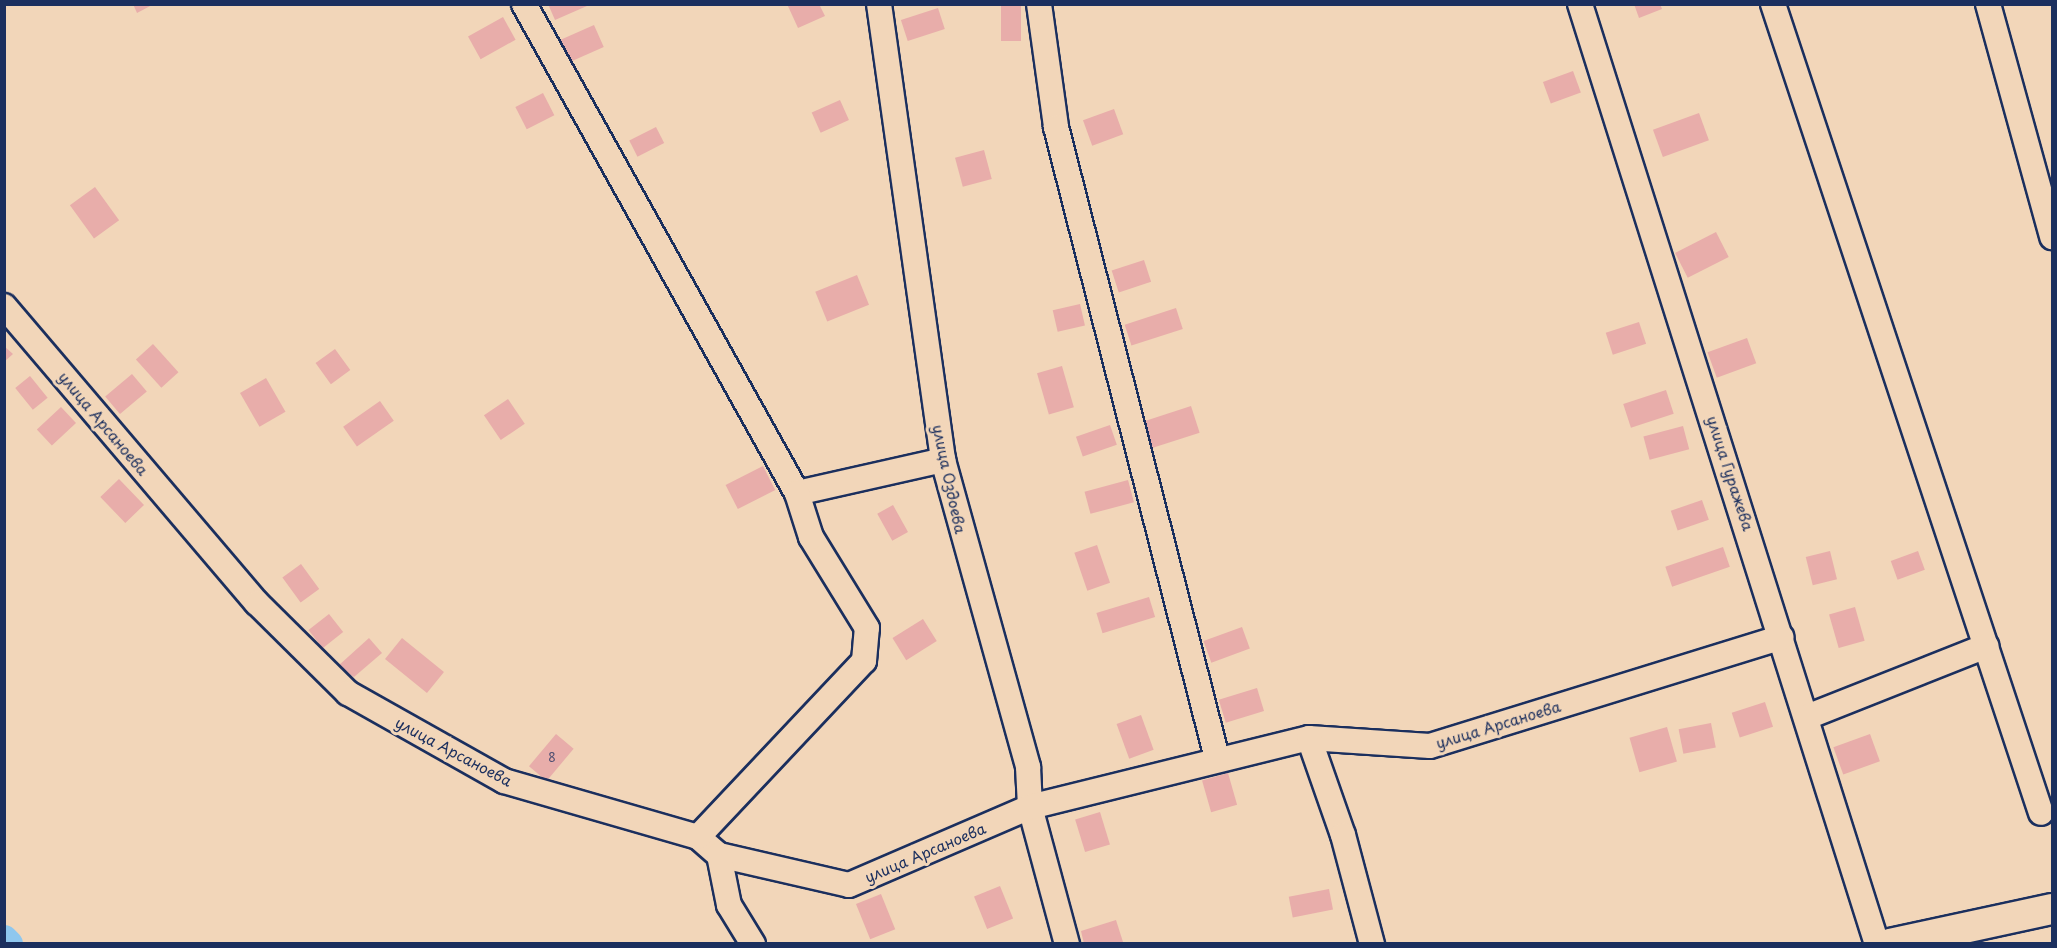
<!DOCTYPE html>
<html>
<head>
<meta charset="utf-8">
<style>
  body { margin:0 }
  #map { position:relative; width:2057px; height:948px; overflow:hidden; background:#f2d6b9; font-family:"Playpen Sans",sans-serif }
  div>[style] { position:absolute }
  .river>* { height:28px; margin:-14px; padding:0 14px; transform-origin:14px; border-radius:14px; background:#8fc7ee }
  .building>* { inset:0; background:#e8adaa; transform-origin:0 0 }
  .roads { filter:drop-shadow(2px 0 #1b2f5e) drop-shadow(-2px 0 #1b2f5e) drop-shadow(0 2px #1b2f5e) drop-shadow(0 -2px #1b2f5e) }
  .minor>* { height:24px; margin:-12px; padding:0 12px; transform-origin:12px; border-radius:12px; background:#f2d6b9 }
  .major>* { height:30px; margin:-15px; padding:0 15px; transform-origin:15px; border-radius:15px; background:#f2d6b9 }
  span { translate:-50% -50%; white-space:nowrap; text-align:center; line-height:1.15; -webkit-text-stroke:6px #f2d6b9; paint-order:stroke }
  .number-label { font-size:12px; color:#4e4e71 }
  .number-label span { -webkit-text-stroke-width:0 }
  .street-label { font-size:15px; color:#1b2f5e }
  .frame { position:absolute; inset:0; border:6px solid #1b2f5e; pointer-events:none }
</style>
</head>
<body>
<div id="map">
  <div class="river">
    <div style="left:4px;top:939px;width:7px;rotate:45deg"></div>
  </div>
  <div class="building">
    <div style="clip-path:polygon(133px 4px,154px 4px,137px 13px)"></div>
    <div style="clip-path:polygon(548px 4px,587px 4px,587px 6px,555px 20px)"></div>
    <div style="clip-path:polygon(787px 4px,819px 4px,825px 16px,798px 28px)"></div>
    <div style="left:1001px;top:4px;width:20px;height:37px"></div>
    <div style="clip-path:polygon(1634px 4px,1660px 4px,1662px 9px,1639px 18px)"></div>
    <div style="left:938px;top:8px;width:22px;height:39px;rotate:72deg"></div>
    <div style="left:503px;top:17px;width:26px;height:40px;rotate:61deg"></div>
    <div style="left:594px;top:25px;width:24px;height:39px;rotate:66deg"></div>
    <div style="left:1573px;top:71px;width:23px;height:32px;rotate:70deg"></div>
    <div style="left:543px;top:93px;width:25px;height:31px;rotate:63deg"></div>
    <div style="left:840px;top:100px;width:22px;height:31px;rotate:66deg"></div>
    <div style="left:1114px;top:109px;width:27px;height:33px;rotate:70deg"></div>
    <div style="left:1699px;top:113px;width:29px;height:49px;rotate:70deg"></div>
    <div style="left:656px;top:127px;width:18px;height:30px;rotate:63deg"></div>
    <div style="left:984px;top:150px;width:30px;height:30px;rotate:75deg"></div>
    <div style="left:95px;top:187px;width:41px;height:31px;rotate:54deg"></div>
    <div style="left:1716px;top:232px;width:28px;height:46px;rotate:63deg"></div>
    <div style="left:1144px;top:260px;width:23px;height:34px;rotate:72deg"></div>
    <div style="left:857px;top:275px;width:32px;height:45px;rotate:68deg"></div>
    <div style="left:1080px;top:304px;width:22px;height:28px;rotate:77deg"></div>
    <div style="left:1176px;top:308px;width:22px;height:54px;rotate:72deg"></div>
    <div style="left:1639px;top:322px;width:23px;height:35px;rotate:72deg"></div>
    <div style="left:1747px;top:338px;width:27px;height:42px;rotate:70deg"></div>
    <div style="left:153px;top:344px;width:38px;height:23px;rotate:48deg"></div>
    <div style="clip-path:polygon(4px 346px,13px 354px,4px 362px)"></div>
    <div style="left:335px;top:349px;width:26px;height:24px;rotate:54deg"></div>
    <div style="left:1062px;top:366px;width:43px;height:26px;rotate:74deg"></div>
    <div style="left:132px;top:374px;width:23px;height:35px;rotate:50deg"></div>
    <div style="left:30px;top:376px;width:28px;height:19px;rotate:51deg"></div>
    <div style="left:266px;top:378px;width:39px;height:30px;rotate:60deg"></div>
    <div style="left:1666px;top:390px;width:25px;height:45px;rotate:72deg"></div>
    <div style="left:508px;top:399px;width:30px;height:29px;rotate:56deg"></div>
    <div style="left:380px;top:401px;width:24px;height:45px;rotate:55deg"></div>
    <div style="left:1191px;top:406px;width:28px;height:50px;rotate:72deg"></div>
    <div style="left:61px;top:407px;width:22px;height:33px;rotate:47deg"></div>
    <div style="left:1110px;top:425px;width:21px;height:36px;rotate:71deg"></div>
    <div style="left:1683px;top:426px;width:24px;height:41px;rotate:75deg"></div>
    <div style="left:763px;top:466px;width:27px;height:42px;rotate:63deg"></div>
    <div style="left:119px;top:479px;width:36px;height:26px;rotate:46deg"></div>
    <div style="left:1128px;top:480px;width:23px;height:45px;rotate:75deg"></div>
    <div style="left:1702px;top:500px;width:21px;height:33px;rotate:71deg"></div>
    <div style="left:893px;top:505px;width:31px;height:18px;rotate:61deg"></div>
    <div style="left:1097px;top:545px;width:40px;height:24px;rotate:71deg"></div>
    <div style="left:1723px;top:547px;width:21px;height:61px;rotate:71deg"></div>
    <div style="left:1830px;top:551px;width:29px;height:25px;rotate:76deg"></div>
    <div style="left:1918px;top:551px;width:20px;height:29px;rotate:70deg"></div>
    <div style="left:301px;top:564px;width:31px;height:23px;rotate:54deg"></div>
    <div style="left:1149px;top:597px;width:21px;height:55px;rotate:73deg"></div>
    <div style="left:1855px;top:607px;width:35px;height:27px;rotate:74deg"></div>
    <div style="left:329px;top:614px;width:23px;height:26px;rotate:52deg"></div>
    <div style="left:923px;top:619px;width:26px;height:36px;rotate:58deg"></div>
    <div style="left:1242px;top:627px;width:23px;height:41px;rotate:70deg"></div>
    <div style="clip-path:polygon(369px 638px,382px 653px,354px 677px,338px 666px)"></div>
    <div style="left:402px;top:638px;width:54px;height:27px;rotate:39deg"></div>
    <div style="left:1257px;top:688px;width:24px;height:40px;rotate:73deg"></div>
    <div style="left:1765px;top:702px;width:26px;height:35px;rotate:72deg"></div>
    <div style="left:1141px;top:715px;width:37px;height:26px;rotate:70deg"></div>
    <div style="left:1711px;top:723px;width:25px;height:33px;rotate:79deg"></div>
    <div style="left:1667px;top:727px;width:36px;height:39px;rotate:74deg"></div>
    <div style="left:556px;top:734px;width:23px;height:42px;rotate:40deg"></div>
    <div style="left:1870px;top:734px;width:29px;height:39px;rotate:70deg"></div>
    <div style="left:1228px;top:773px;width:33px;height:27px;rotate:74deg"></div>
    <div style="left:1100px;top:812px;width:34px;height:26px;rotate:73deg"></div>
    <div style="left:1000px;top:886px;width:35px;height:28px;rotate:68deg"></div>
    <div style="left:1329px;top:889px;width:21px;height:41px;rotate:79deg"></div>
    <div style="left:881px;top:894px;width:38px;height:27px;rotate:68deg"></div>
    <div style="clip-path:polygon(1116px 920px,1123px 942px,1084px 944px,1081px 931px)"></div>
  </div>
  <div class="roads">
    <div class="minor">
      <div style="left:524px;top:4px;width:560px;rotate:60.83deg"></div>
      <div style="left:797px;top:493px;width:150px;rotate:-12.7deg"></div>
      <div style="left:879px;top:4px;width:460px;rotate:82deg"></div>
      <div style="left:943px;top:460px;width:319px;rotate:74.5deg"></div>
      <div style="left:1028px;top:767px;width:40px;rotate:87.1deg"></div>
      <div style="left:1030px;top:807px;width:142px;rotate:74.9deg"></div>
      <div style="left:1039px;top:4px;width:124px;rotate:82.1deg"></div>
      <div style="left:1056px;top:127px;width:651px;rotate:75.69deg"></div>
      <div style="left:1580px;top:4px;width:986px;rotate:72.47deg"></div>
      <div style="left:1773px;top:4px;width:852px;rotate:71.67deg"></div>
      <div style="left:1988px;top:4px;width:242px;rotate:74.6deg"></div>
      <div style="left:4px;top:306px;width:390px;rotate:49.6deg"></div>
      <div style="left:257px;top:603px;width:128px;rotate:44.7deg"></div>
      <div style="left:348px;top:693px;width:179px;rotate:29.4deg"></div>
      <div style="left:504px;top:781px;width:202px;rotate:16.1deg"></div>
      <div style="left:698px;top:837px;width:28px;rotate:41deg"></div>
      <div style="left:719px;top:855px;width:133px;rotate:13deg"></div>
      <div style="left:849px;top:885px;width:197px;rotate:-23.3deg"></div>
      <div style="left:1030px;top:807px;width:287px;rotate:-13.9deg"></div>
      <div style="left:1309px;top:738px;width:121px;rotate:3.8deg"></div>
      <div style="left:1430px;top:746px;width:368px;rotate:-17.2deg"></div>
      <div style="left:1807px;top:717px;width:193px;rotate:-21.6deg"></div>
      <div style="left:1309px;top:738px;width:103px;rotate:70.7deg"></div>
      <div style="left:1343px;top:835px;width:113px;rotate:75.1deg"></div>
      <div style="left:698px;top:837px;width:242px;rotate:-46.7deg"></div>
      <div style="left:864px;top:661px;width:33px;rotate:-85deg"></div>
      <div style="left:867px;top:628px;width:107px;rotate:-121.6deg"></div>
      <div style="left:811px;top:537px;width:46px;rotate:-107.7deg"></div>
      <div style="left:719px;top:855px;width:51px;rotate:78.7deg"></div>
      <div style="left:729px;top:905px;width:46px;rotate:58.4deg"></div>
    </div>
    <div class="major">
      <div style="left:1890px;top:944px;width:166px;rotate:-12.2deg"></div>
    </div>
  </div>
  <div class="number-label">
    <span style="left:552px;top:758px">8</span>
  </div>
  <div class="street-label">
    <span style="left:104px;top:423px;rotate:50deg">улица Арсаноева</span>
    <span style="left:1731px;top:473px;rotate:72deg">улица Гуражева</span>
    <span style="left:950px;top:479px;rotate:78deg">улица Оздоева</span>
    <span style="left:1498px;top:724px;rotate:-17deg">улица Арсаноева</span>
    <span style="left:454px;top:751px;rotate:28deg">улица Арсаноева</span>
    <span style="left:925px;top:852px;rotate:-23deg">улица Арсаноева</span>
  </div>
  <div class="frame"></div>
</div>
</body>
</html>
